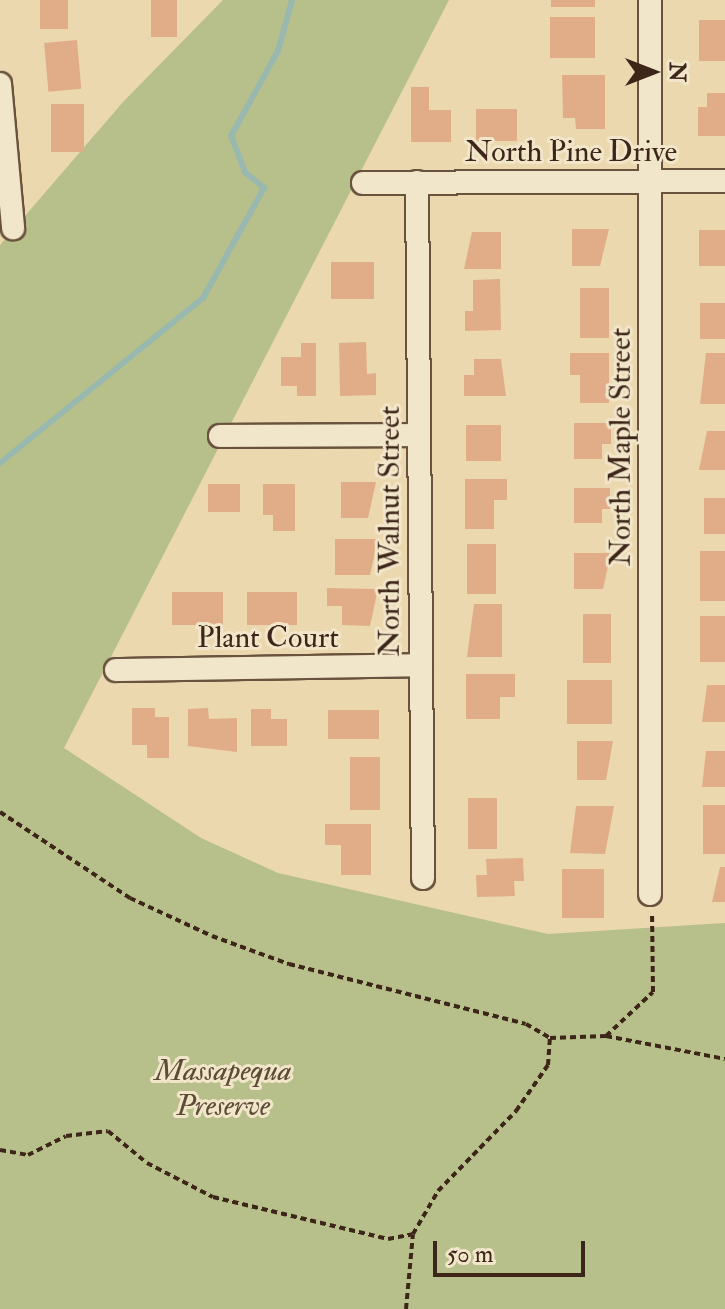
<!DOCTYPE html>
<html>
<head>
<meta charset="utf-8">
<style>
  body { margin:0 }
  #map { position:relative; width:725px; height:1309px; overflow:hidden; background:#ebd8ae; font-family:"IM FELL Double Pica",serif }
  div>[style] { position:absolute }
  .green>* { inset:0; background:#b7bf8b }
  .stream>* { height:6px; margin:-3px; padding:0 3px; transform-origin:3px; border-radius:3px; background:#99b9af }
  .building>* { inset:0; background:#e1ad89; transform-origin:0 0 }
  .path>* { height:4px; margin-top:-2px; transform-origin:0; background:repeating-linear-gradient(90deg,#3e2519 0 6px,transparent 0 10px) }
  .roads { filter:drop-shadow(2px 0 #69523e) drop-shadow(-2px 0 #69523e) drop-shadow(0 2px #69523e) drop-shadow(0 -2px #69523e) }
  .street>* { height:22px; margin:-11px; padding:0 11px; transform-origin:11px; border-radius:11px; background:#f2e6ca }
  span { translate:-50% -50%; white-space:nowrap; text-align:center; line-height:1.15; -webkit-text-stroke:6px #f2e6ca; paint-order:stroke }
  .street-label { font-size:30px; color:#3e2519 }
  .park-label { font-size:30px; color:#5c4c36; font-style:italic }
  .north { position:absolute; left:613px; top:32px; width:80px; height:80px; -webkit-text-stroke:6px #f2e6ca; paint-order:stroke; rotate:90deg; font-size:22px; font-weight:700; line-height:32px; text-align:center; color:#3e2519 }
  .north::after { content:''; display:block; margin:auto; width:28px; height:36px; background:#3e2519; clip-path:polygon(50% 0,100% 100%,50% 72%,0 100%) }
  .scale { position:absolute; left:433px; top:1241px; width:152px; height:36px; box-sizing:border-box; border:4px solid #3e2519; border-top:0; padding-left:10px; font-size:24px; line-height:28px; white-space:nowrap; color:#3e2519; -webkit-text-stroke:6px #f2e6ca; paint-order:stroke }
</style>
</head>
<body>
<div id="map">
  <div class="green">
    <div style="clip-path:polygon(223px 0,449px 0,64px 748px,201px 838px,278px 873px,548px 934px,725px 923px,725px 1309px,0 1309px,0 245px,123px 102px)"></div>
  </div>
  <div class="stream">
    <div style="left:0;top:463px;width:262px;rotate:-39.1deg"></div>
    <div style="left:203px;top:298px;width:126px;rotate:-61deg"></div>
    <div style="left:264px;top:188px;width:25px;rotate:-140deg"></div>
    <div style="left:245px;top:172px;width:39px;rotate:-111deg"></div>
    <div style="left:231px;top:136px;width:97px;rotate:-61.1deg"></div>
    <div style="left:278px;top:51px;width:53px;rotate:-74.6deg"></div>
  </div>
  <div class="building">
    <div style="left:40px;top:0;width:28px;height:29px"></div>
    <div style="left:151px;top:0;width:26px;height:37px"></div>
    <div style="left:551px;top:0;width:44px;height:7px"></div>
    <div style="left:550px;top:17px;width:45px;height:41px"></div>
    <div style="left:699px;top:20px;width:26px;height:41px"></div>
    <div style="left:77px;top:40px;width:49px;height:33px;rotate:85deg"></div>
    <div style="clip-path:polygon(562px 75px,605px 75px,605px 129px,576px 129px,575px 118px,563px 118px)"></div>
    <div style="clip-path:polygon(411px 87px,429px 87px,429px 110px,451px 110px,451px 142px,411px 142px)"></div>
    <div style="clip-path:polygon(707px 93px,725px 93px,725px 136px,698px 136px,698px 107px,707px 107px)"></div>
    <div style="left:51px;top:104px;width:33px;height:48px"></div>
    <div style="left:517px;top:109px;width:32px;height:41px;rotate:90deg"></div>
    <div style="clip-path:polygon(572px 229px,609px 229px,600px 266px,572px 266px)"></div>
    <div style="left:699px;top:230px;width:26px;height:36px"></div>
    <div style="clip-path:polygon(472px 232px,501px 232px,501px 269px,464px 269px)"></div>
    <div style="left:331px;top:262px;width:43px;height:37px"></div>
    <div style="clip-path:polygon(500px 279px,501px 330px,465px 331px,465px 311px,473px 311px,473px 280px)"></div>
    <div style="left:580px;top:288px;width:29px;height:50px"></div>
    <div style="left:700px;top:303px;width:25px;height:36px"></div>
    <div style="clip-path:polygon(366px 342px,367px 374px,376px 373px,376px 395px,340px 396px,339px 343px)"></div>
    <div style="clip-path:polygon(301px 343px,316px 343px,316px 396px,297px 396px,297px 386px,281px 386px,281px 357px,301px 357px)"></div>
    <div style="clip-path:polygon(570px 353px,609px 353px,609px 403px,580px 403px,580px 375px,570px 375px)"></div>
    <div style="clip-path:polygon(706px 353px,725px 353px,725px 404px,700px 404px)"></div>
    <div style="clip-path:polygon(474px 359px,501px 359px,506px 396px,464px 396px,464px 375px,474px 375px)"></div>
    <div style="clip-path:polygon(574px 423px,611px 423px,611px 444px,602px 444px,602px 459px,574px 459px)"></div>
    <div style="left:466px;top:425px;width:35px;height:36px"></div>
    <div style="clip-path:polygon(707px 431px,725px 431px,725px 470px,699px 470px)"></div>
    <div style="clip-path:polygon(465px 479px,507px 479px,507px 500px,494px 500px,494px 529px,465px 529px)"></div>
    <div style="clip-path:polygon(341px 482px,376px 482px,368px 518px,341px 518px)"></div>
    <div style="left:208px;top:484px;width:32px;height:28px"></div>
    <div style="clip-path:polygon(263px 484px,295px 484px,295px 531px,273px 531px,273px 515px,263px 515px)"></div>
    <div style="clip-path:polygon(574px 488px,610px 488px,610px 509px,602px 509px,602px 523px,574px 523px)"></div>
    <div style="left:704px;top:498px;width:21px;height:36px"></div>
    <div style="clip-path:polygon(335px 539px,378px 539px,370px 575px,335px 575px)"></div>
    <div style="left:467px;top:544px;width:29px;height:50px"></div>
    <div style="left:700px;top:551px;width:25px;height:50px"></div>
    <div style="clip-path:polygon(574px 553px,611px 553px,603px 589px,574px 589px)"></div>
    <div style="clip-path:polygon(327px 588px,378px 589px,370px 626px,342px 625px,342px 606px,327px 606px)"></div>
    <div style="left:172px;top:592px;width:51px;height:33px"></div>
    <div style="left:247px;top:592px;width:50px;height:33px"></div>
    <div style="clip-path:polygon(474px 604px,502px 604px,502px 657px,467px 657px)"></div>
    <div style="left:583px;top:614px;width:28px;height:49px"></div>
    <div style="left:700px;top:616px;width:25px;height:46px"></div>
    <div style="clip-path:polygon(466px 674px,515px 674px,515px 697px,500px 697px,500px 719px,466px 719px)"></div>
    <div style="left:567px;top:680px;width:45px;height:44px"></div>
    <div style="clip-path:polygon(707px 685px,725px 685px,725px 722px,702px 722px)"></div>
    <div style="clip-path:polygon(132px 708px,155px 708px,155px 717px,169px 717px,169px 758px,147px 758px,147px 745px,132px 745px)"></div>
    <div style="clip-path:polygon(208px 708px,209px 719px,237px 718px,237px 752px,188px 746px,188px 709px)"></div>
    <div style="clip-path:polygon(251px 709px,271px 709px,271px 719px,287px 719px,287px 746px,251px 746px)"></div>
    <div style="left:328px;top:710px;width:51px;height:29px"></div>
    <div style="clip-path:polygon(577px 741px,613px 741px,606px 780px,577px 780px)"></div>
    <div style="clip-path:polygon(706px 751px,725px 751px,725px 787px,702px 787px)"></div>
    <div style="left:350px;top:757px;width:30px;height:53px"></div>
    <div style="left:468px;top:798px;width:29px;height:51px"></div>
    <div style="left:703px;top:805px;width:22px;height:49px"></div>
    <div style="clip-path:polygon(576px 806px,614px 806px,605px 854px,570px 853px)"></div>
    <div style="clip-path:polygon(325px 824px,371px 824px,371px 875px,341px 875px,341px 845px,325px 845px)"></div>
    <div style="clip-path:polygon(523px 858px,524px 881px,514px 881px,515px 896px,477px 897px,476px 875px,487px 875px,486px 859px)"></div>
    <div style="clip-path:polygon(720px 867px,725px 867px,725px 902px,712px 902px)"></div>
    <div style="left:562px;top:869px;width:42px;height:49px"></div>
  </div>
  <div class="path">
    <div style="left:0;top:812px;width:156px;rotate:33.5deg"></div>
    <div style="left:130px;top:898px;width:90px;rotate:24.9deg"></div>
    <div style="left:212px;top:936px;width:82px;rotate:20deg"></div>
    <div style="left:289px;top:964px;width:244px;rotate:14.2deg"></div>
    <div style="left:526px;top:1024px;width:28px;rotate:30deg"></div>
    <div style="left:606px;top:1036px;width:64px;rotate:-43.1deg"></div>
    <div style="left:653px;top:992px;width:77px;rotate:-90.7deg"></div>
    <div style="left:0;top:1150px;width:28px;rotate:10deg"></div>
    <div style="left:28px;top:1155px;width:42px;rotate:-26.6deg"></div>
    <div style="left:66px;top:1136px;width:42px;rotate:-6.8deg"></div>
    <div style="left:108px;top:1131px;width:50px;rotate:39.4deg"></div>
    <div style="left:147px;top:1163px;width:74px;rotate:27.3deg"></div>
    <div style="left:213px;top:1197px;width:180px;rotate:13.5deg"></div>
    <div style="left:388px;top:1239px;width:25px;rotate:-11deg"></div>
    <div style="left:413px;top:1234px;width:50px;rotate:-59.8deg"></div>
    <div style="left:438px;top:1191px;width:112px;rotate:-45.7deg"></div>
    <div style="left:516px;top:1111px;width:56px;rotate:-55.2deg"></div>
    <div style="left:548px;top:1065px;width:27px;rotate:-86deg"></div>
    <div style="left:550px;top:1038px;width:56px;rotate:-2deg"></div>
    <div style="left:606px;top:1036px;width:121px;rotate:10.9deg"></div>
    <div style="left:406px;top:1309px;width:75px;rotate:-84.7deg"></div>
  </div>
  <div class="roads">
    <div class="street">
      <div style="left:650px;top:0;width:894px;rotate:90deg"></div>
      <div style="left:0;top:84px;width:145px;rotate:84.8deg"></div>
      <div style="left:417px;top:182px;width:696px;rotate:89.51deg"></div>
      <div style="left:363px;top:183px;width:362px;rotate:-0.3deg"></div>
      <div style="left:220px;top:436px;width:199px;rotate:-0.3deg"></div>
      <div style="left:116px;top:670px;width:305px;rotate:-0.9deg"></div>
    </div>
  </div>
  <div class="street-label">
    <span style="left:571px;top:152px">North Pine Drive</span>
    <span style="left:621px;top:447px;rotate:-90deg">North Maple Street</span>
    <span style="left:390px;top:531px;rotate:-90deg">North Walnut Street</span>
    <span style="left:268px;top:638px">Plant Court</span>
  </div>
  <div class="park-label">
    <span style="left:223px;top:1088px">Massapequa<br>Preserve</span>
  </div>
  <div class="north">N</div>
  <div class="scale">50 m</div>
</div>
</body>
</html>
